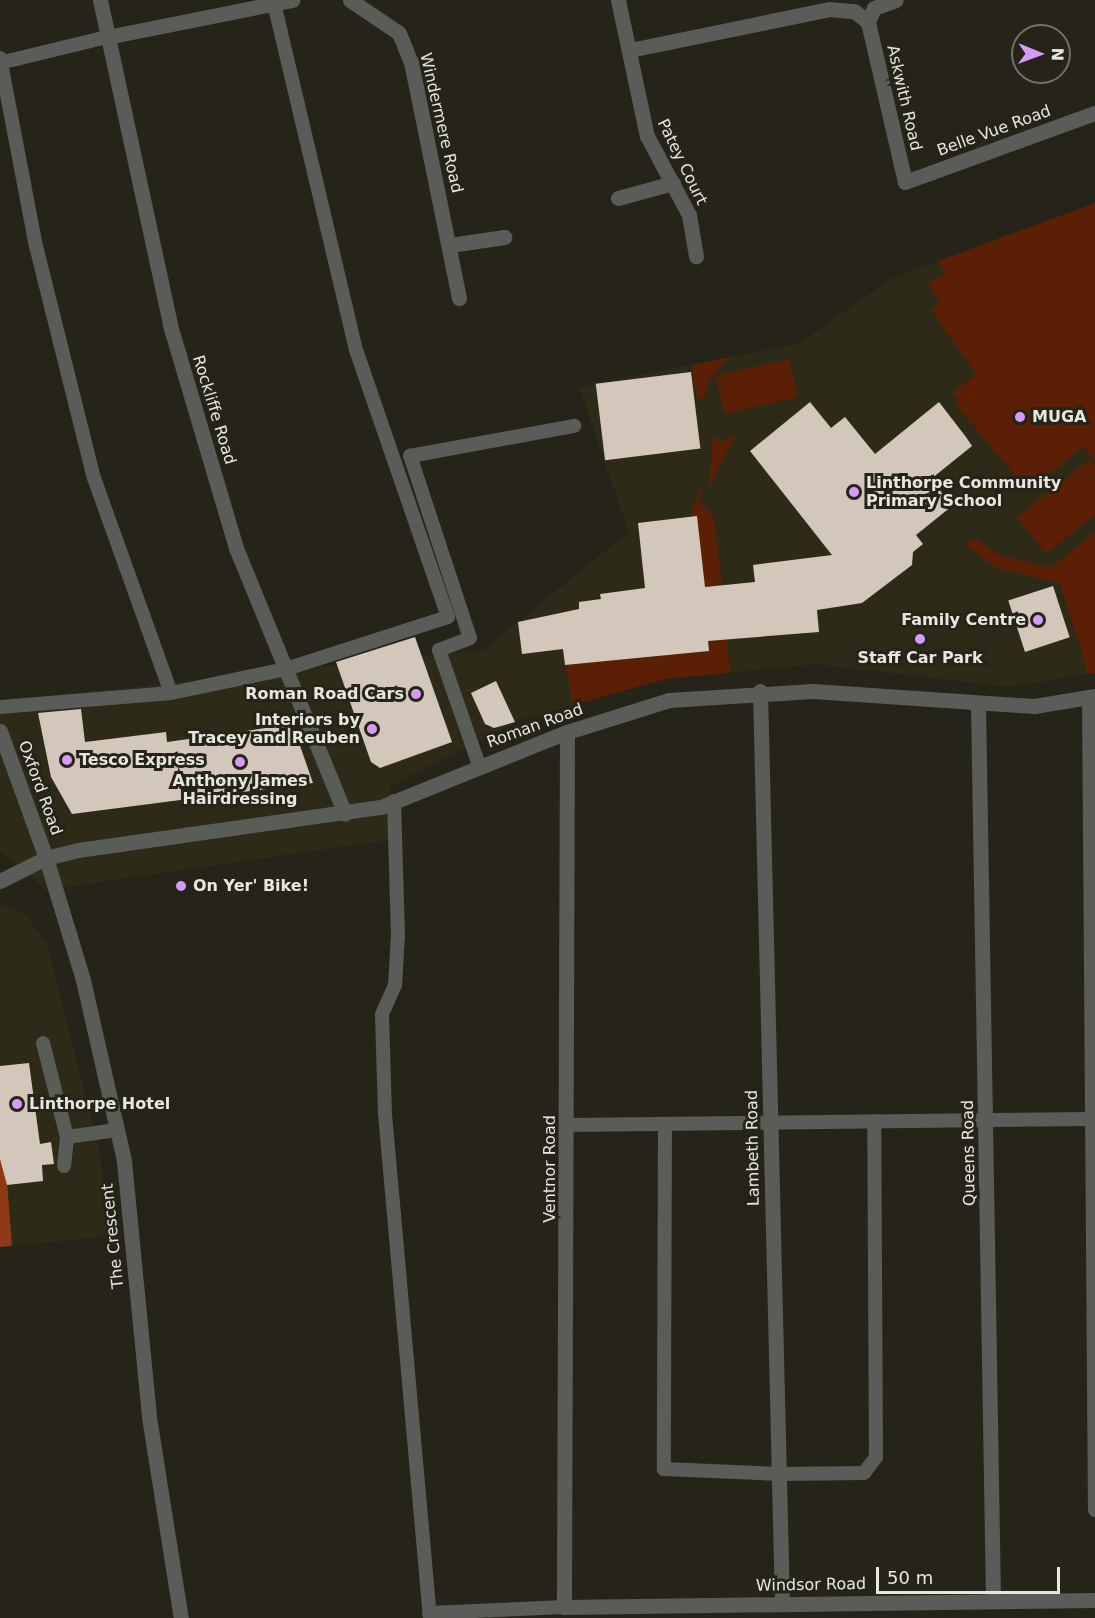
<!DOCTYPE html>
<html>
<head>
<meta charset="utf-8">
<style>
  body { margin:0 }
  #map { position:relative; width:1095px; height:1618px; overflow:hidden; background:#262418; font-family:"DejaVu Sans",sans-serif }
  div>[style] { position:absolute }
  .built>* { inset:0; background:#2d2b18 }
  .green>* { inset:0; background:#5a1f05; transform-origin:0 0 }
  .forest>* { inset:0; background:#8e3a16 }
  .building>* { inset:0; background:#d2c7ba; transform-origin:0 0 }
  .service>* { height:14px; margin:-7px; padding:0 7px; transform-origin:7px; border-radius:7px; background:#595c57 }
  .minor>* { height:15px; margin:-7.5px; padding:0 7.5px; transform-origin:7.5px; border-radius:7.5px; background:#595c57 }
  .tertiary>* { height:15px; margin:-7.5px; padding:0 7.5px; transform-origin:7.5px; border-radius:7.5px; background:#595c57 }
  .dots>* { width:16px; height:16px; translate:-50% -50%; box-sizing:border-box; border:3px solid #262418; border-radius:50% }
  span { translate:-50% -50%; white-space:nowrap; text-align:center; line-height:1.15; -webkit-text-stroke:6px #262418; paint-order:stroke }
  .street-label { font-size:16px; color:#e8e7df }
  .poi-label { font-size:16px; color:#e8e7df; font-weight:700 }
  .left { translate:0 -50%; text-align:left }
  .right { translate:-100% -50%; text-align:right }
  .north { position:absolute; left:1011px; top:24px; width:60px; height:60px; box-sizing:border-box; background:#262418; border:2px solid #747268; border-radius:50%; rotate:91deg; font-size:16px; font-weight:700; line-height:24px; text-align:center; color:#e8e7df }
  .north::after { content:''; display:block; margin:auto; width:21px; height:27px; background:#d69bfa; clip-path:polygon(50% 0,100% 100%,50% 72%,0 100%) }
  .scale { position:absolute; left:876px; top:1567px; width:184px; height:27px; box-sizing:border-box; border:3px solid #e8e7df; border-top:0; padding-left:8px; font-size:18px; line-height:21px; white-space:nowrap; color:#e8e7df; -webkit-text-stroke:4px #262418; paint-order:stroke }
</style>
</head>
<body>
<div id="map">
  <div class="built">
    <div style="clip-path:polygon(1095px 203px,1095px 673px,1009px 687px,817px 664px,665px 679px,519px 720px,389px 787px,402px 838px,46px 890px,0 851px,0 701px,483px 650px,629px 532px,579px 387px,798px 344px,892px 278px)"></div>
    <div style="clip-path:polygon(0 903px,26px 915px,48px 946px,99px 1149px,111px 1236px,0 1247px)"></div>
  </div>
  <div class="green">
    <div style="clip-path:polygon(1095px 203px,1095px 460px,1083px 447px,1028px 491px,955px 404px,959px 401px,952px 393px,976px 374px,931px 310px,940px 303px,928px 284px,945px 273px,938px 261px)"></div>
    <div style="clip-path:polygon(730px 357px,709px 379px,705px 398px,697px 399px,691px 365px)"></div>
    <div style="left:789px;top:359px;width:39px;height:75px;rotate:77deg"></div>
    <div style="clip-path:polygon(713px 435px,721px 442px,735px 435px,709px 488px)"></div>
    <div style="clip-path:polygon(1090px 459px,1095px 466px,1095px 515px,1046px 554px,1017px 517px)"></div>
    <div style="clip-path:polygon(702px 487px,700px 502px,714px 517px,722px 586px,701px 588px,692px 507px)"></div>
    <div style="clip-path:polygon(1095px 532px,1095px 673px,1088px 674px,1060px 583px,997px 568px,965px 545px,975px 538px,999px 555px,1050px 568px)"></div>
    <div style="clip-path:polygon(727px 638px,730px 673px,665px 679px,573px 705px,565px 665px,708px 651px,708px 641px)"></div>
  </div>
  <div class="forest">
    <div style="clip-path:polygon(0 1159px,6px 1169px,12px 1246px,0 1247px)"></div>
  </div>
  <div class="building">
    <div style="left:691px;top:372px;width:77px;height:96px;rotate:83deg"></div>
    <div style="clip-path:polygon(810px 402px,831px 428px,845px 417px,875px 454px,939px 402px,966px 437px,972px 446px,931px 479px,952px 506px,916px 535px,923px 544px,913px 552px,912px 565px,862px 603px,817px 610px,819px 632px,708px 641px,709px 651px,565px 665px,563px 649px,522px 654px,518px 622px,579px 609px,579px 602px,601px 599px,600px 594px,645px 588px,638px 523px,697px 516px,705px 587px,755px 582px,753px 565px,832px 555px,750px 451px)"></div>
    <div style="left:1053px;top:586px;width:54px;height:47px;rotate:72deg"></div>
    <div style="clip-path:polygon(415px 637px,452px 742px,380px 768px,371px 762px,336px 662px)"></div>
    <div style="clip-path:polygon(496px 681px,515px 722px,494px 728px,485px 724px,471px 693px)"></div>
    <div style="clip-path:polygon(81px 709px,85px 742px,166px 732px,167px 742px,246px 731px,272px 727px,271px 716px,289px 714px,313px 783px,72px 814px,51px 777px,38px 713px)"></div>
    <div style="clip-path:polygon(29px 1063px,40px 1144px,51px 1142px,54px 1164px,42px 1165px,43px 1181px,7px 1185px,0 1159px,0 1066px)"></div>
  </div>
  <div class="service">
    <div style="left:0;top:58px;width:187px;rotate:79.2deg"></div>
    <div style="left:35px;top:242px;width:243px;rotate:76deg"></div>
    <div style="left:94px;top:478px;width:228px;rotate:70.3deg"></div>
    <div style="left:0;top:63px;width:110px;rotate:-13.7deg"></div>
    <div style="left:1089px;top:697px;width:813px;rotate:89.58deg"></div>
    <div style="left:0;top:707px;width:172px;rotate:-4.7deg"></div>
    <div style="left:171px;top:693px;width:117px;rotate:-11.8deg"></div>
    <div style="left:286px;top:669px;width:170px;rotate:-17.8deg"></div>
    <div style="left:448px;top:617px;width:282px;rotate:-109deg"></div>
    <div style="left:356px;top:350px;width:358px;rotate:-103.3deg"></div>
    <div style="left:479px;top:765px;width:122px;rotate:-109.2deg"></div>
    <div style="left:439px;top:650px;width:33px;rotate:-21deg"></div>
    <div style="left:470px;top:638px;width:192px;rotate:-108.2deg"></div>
    <div style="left:410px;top:456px;width:167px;rotate:-10.4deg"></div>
    <div style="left:394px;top:801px;width:134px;rotate:88.3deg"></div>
    <div style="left:398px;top:935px;width:50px;rotate:93.4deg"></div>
    <div style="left:395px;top:985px;width:32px;rotate:114deg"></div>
    <div style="left:382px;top:1014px;width:100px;rotate:88.3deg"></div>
    <div style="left:385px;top:1114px;width:506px;rotate:84.9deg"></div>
    <div style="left:43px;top:1043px;width:97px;rotate:75.7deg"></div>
    <div style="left:67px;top:1137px;width:50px;rotate:-8deg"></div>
    <div style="left:665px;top:1124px;width:345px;rotate:90.2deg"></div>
    <div style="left:664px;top:1469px;width:115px;rotate:2.5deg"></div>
    <div style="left:779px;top:1474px;width:85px;rotate:-0.7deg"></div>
    <div style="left:864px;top:1473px;width:20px;rotate:-53deg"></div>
    <div style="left:876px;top:1457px;width:336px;rotate:-90.3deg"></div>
    <div style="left:569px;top:1125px;width:523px;rotate:-0.66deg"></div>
    <div style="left:64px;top:1166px;width:29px;rotate:-84deg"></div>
    <div style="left:429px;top:1613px;width:135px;rotate:-2.5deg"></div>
  </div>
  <div class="minor">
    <div style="left:100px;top:0;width:332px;rotate:77.8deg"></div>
    <div style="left:170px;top:325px;width:233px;rotate:73.5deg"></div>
    <div style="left:236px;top:548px;width:287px;rotate:67.7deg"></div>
    <div style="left:350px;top:0;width:59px;rotate:34deg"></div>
    <div style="left:399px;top:33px;width:31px;rotate:68deg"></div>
    <div style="left:411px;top:62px;width:241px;rotate:78.5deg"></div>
    <div style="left:618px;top:0;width:139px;rotate:78deg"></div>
    <div style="left:647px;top:136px;width:89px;rotate:62deg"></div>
    <div style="left:689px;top:215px;width:42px;rotate:80.3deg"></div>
    <div style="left:868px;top:22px;width:164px;rotate:77deg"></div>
    <div style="left:905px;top:182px;width:202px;rotate:-20deg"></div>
    <div style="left:868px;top:22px;width:15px;rotate:-67deg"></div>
    <div style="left:874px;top:8px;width:23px;rotate:-20deg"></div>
    <div style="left:107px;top:37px;width:189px;rotate:-11.3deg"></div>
    <div style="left:630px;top:50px;width:203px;rotate:-11.6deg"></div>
    <div style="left:829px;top:9px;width:25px;rotate:5deg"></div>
    <div style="left:854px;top:11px;width:18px;rotate:38deg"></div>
    <div style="left:618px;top:198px;width:57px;rotate:-15.3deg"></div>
    <div style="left:450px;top:245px;width:55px;rotate:-8.4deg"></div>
    <div style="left:760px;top:691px;width:913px;rotate:88.62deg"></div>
    <div style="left:978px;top:704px;width:897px;rotate:89.04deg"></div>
    <div style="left:0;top:731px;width:135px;rotate:70.1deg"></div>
    <div style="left:567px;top:732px;width:875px;rotate:90.2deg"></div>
    <div style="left:564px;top:1607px;width:531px;rotate:-0.76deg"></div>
  </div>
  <div class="tertiary">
    <div style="left:46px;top:858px;width:127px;rotate:73.1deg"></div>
    <div style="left:83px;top:980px;width:186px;rotate:77.2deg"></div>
    <div style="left:124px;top:1161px;width:257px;rotate:84.4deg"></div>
    <div style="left:149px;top:1417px;width:204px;rotate:81deg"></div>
    <div style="left:0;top:881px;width:51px;rotate:-26.6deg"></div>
    <div style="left:46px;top:858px;width:33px;rotate:-14deg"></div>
    <div style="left:78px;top:850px;width:306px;rotate:-8.1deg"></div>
    <div style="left:381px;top:807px;width:201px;rotate:-22deg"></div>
    <div style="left:567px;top:732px;width:107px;rotate:-17.4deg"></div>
    <div style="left:669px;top:700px;width:144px;rotate:-3.6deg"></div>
    <div style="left:813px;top:691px;width:222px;rotate:3.9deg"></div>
    <div style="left:1034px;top:706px;width:62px;rotate:-9.3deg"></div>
  </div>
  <div class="dots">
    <div style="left:1020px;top:417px;background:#d69bfa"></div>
    <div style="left:854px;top:492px;background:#d69bfa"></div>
    <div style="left:1038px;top:620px;background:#d69bfa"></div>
    <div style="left:920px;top:639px;background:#d69bfa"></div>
    <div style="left:416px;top:694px;background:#d69bfa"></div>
    <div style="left:372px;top:729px;background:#d69bfa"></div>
    <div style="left:67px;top:760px;background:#d69bfa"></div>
    <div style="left:240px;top:762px;background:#d69bfa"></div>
    <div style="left:181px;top:886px;background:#d69bfa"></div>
    <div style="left:17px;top:1104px;background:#d69bfa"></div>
  </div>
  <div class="street-label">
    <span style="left:904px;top:98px;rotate:77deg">Askwith Road</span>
    <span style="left:441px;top:123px;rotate:77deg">Windermere Road</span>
    <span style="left:994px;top:131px;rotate:-20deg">Belle Vue Road</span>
    <span style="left:682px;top:162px;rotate:64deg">Patey Court</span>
    <span style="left:214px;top:410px;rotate:73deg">Rockliffe Road</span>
    <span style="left:535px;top:726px;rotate:-20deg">Roman Road</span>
    <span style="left:40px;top:788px;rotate:70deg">Oxford Road</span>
    <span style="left:753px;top:1148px;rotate:-91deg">Lambeth Road</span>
    <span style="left:969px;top:1153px;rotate:-91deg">Queens Road</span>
    <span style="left:550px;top:1169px;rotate:-90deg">Ventnor Road</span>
    <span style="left:113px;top:1236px;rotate:-96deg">The Crescent</span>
    <span style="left:811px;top:1585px;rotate:-1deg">Windsor Road</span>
  </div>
  <div class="poi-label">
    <span class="left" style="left:1032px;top:417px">MUGA</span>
    <span class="left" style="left:866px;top:492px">Linthorpe Community<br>Primary School</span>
    <span class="right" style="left:1026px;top:620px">Family Centre</span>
    <span style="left:920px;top:658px">Staff Car Park</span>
    <span class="right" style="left:404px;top:694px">Roman Road Cars</span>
    <span class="right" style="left:360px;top:729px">Interiors by<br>Tracey and Reuben</span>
    <span class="left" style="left:79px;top:760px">Tesco Express</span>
    <span style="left:240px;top:790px">Anthony James<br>Hairdressing</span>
    <span class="left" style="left:193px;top:886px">On Yer' Bike!</span>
    <span class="left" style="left:29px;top:1104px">Linthorpe Hotel</span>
  </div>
  <div class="north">N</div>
  <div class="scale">50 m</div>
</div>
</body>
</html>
